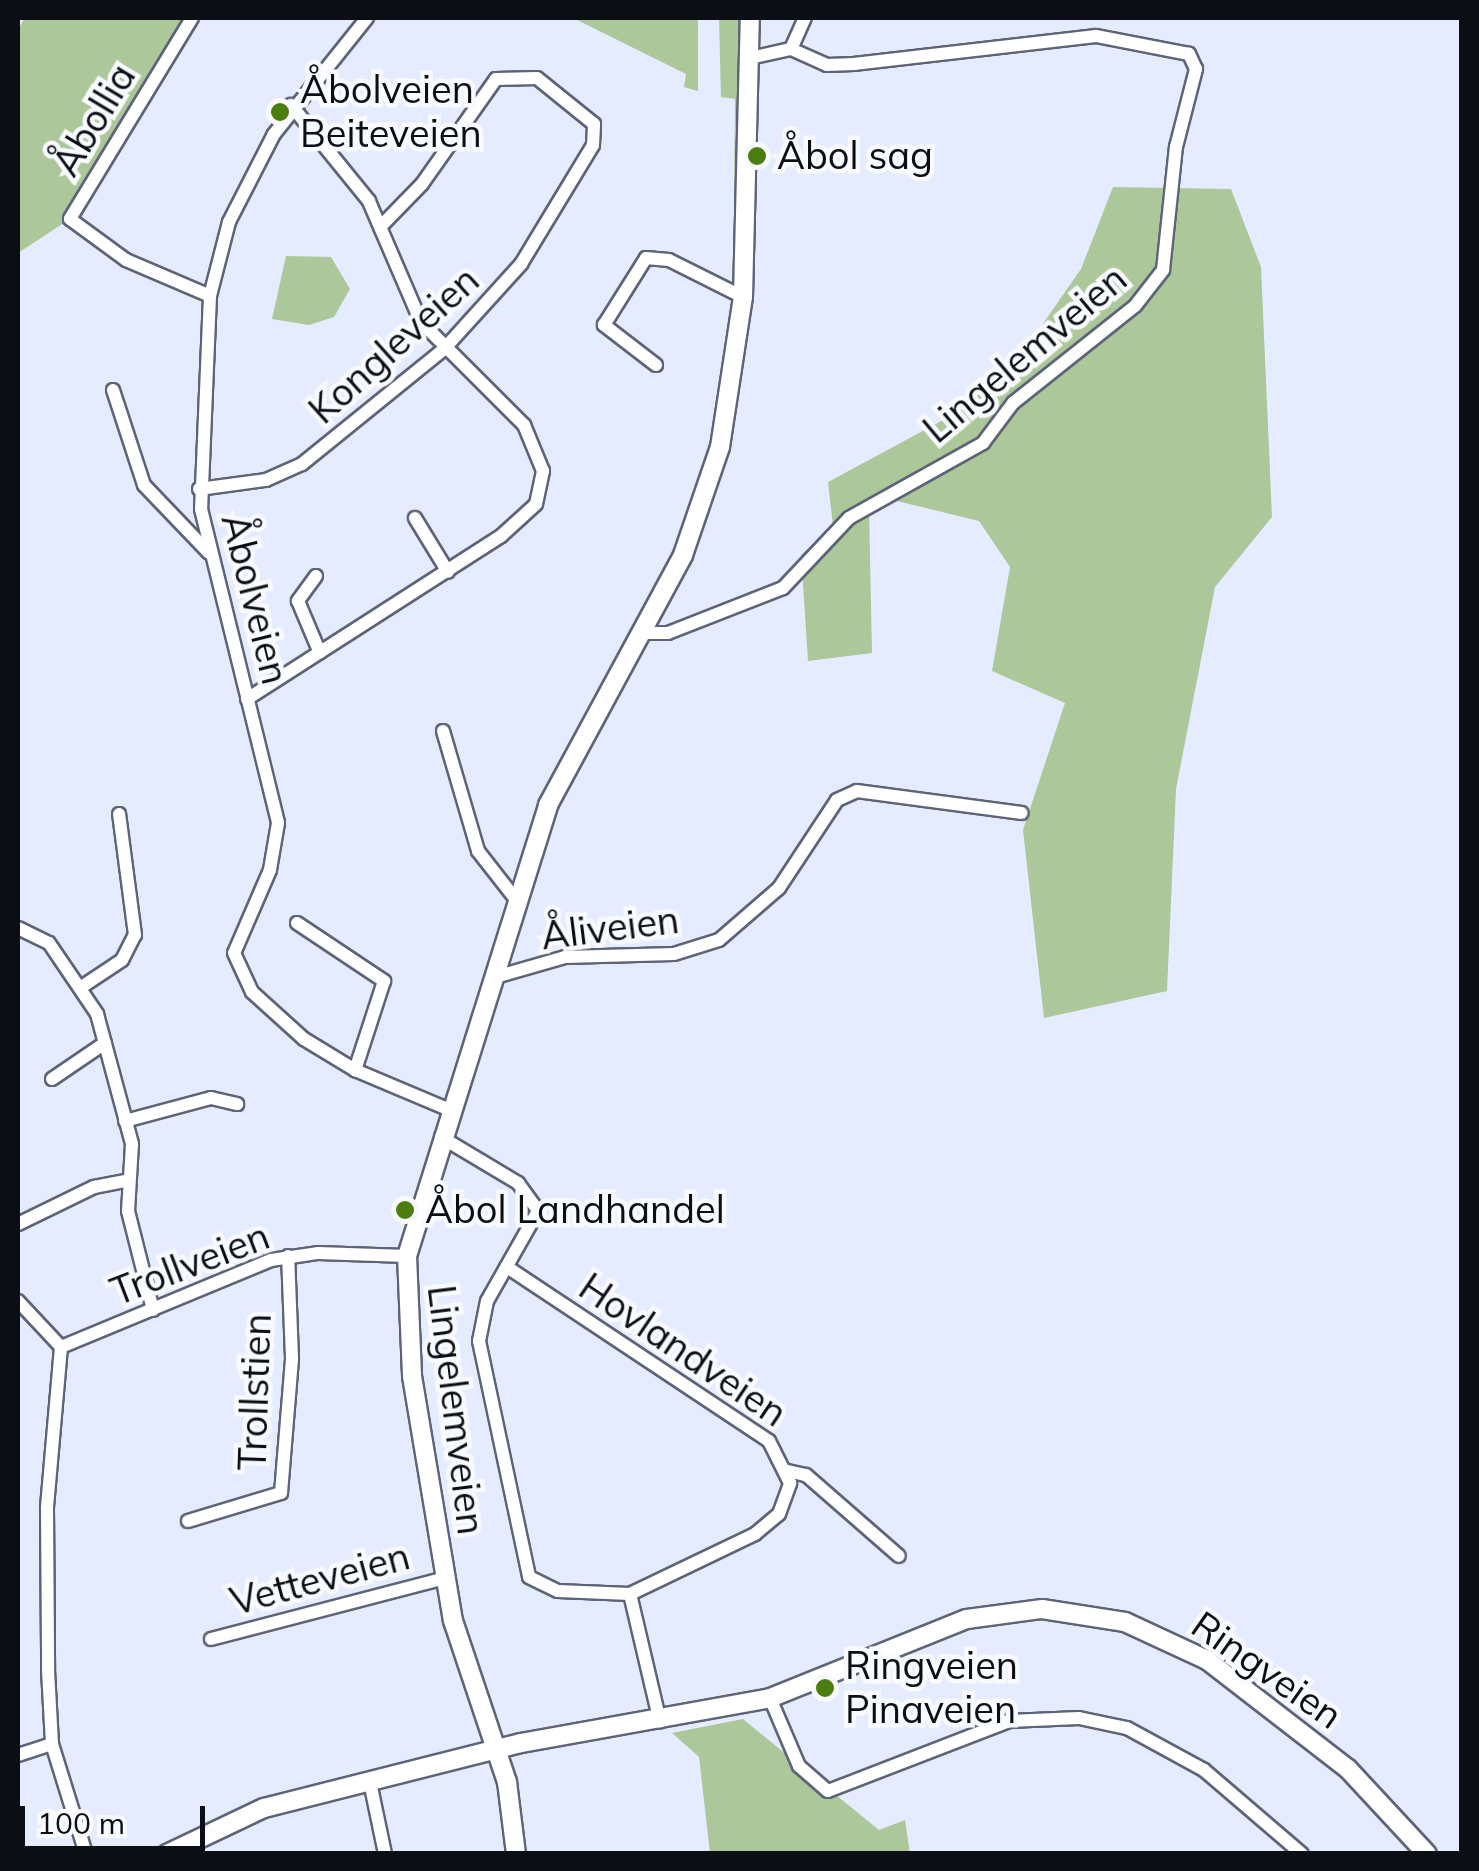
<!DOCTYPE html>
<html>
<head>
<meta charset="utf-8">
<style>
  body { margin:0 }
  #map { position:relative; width:1479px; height:1871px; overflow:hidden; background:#e6ecff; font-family:Mulish,sans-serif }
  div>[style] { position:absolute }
  .green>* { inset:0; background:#acc799 }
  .roads { filter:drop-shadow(2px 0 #5d6477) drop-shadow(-2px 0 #5d6477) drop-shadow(0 2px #5d6477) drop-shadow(0 -2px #5d6477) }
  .minor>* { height:12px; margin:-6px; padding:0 6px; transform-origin:6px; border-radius:6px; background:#fff }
  .secondary>* { height:18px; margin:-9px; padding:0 9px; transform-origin:9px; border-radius:9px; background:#fff }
  .dots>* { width:28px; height:28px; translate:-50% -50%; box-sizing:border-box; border:5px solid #f8fafe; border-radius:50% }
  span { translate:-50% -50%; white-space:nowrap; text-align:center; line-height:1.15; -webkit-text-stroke:9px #f8fafe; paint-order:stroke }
  .poi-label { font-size:38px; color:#0c0e16 }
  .left { translate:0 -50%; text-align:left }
  .street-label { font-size:38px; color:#0c0e16 }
  .frame { position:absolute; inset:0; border:20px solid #0c0e16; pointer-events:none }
  .scale { position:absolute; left:20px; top:1806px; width:185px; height:45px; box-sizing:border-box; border:5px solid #0c0e16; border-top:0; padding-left:12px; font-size:30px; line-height:35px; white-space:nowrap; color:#0c0e16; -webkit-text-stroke:8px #f8fafe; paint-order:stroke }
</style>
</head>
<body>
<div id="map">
  <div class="green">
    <div style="clip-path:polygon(25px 18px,192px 18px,70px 219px,18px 253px,18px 29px)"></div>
    <div style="clip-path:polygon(573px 18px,698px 18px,698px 91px,684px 87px,686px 74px)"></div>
    <div style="clip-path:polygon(719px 18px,750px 18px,747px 186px,734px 184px,735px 99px,721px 97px)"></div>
    <div style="clip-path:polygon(1113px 187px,1231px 189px,1261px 267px,1272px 517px,1215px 587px,1176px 789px,1167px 991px,1044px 1018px,1023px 830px,1065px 703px,992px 671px,1010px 567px,979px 521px,897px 501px,869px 508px,872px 653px,808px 661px,801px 555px,833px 526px,828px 482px,958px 412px,1015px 364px,1081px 269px)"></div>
    <div style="clip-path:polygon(286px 256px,331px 257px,350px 289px,334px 317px,309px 325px,272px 319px)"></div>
    <div style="clip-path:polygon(743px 1719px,879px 1830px,905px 1820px,910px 1853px,710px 1853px,699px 1757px,672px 1733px)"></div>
  </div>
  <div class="roads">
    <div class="minor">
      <div style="left:192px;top:18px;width:235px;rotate:121.3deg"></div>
      <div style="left:70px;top:219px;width:69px;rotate:36.2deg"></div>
      <div style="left:126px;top:260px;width:91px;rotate:23.2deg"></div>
      <div style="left:367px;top:18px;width:149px;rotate:128.7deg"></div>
      <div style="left:274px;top:134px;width:99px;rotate:117.1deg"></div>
      <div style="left:229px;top:222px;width:76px;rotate:104.4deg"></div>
      <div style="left:210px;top:296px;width:213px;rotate:92.4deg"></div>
      <div style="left:201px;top:509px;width:323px;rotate:76.2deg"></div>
      <div style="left:278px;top:823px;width:48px;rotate:99.7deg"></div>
      <div style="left:270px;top:870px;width:90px;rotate:113.4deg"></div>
      <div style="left:234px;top:953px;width:43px;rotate:65.2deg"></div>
      <div style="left:252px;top:992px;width:70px;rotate:42.1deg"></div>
      <div style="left:304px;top:1039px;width:60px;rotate:31.3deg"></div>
      <div style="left:355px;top:1070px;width:103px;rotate:22.8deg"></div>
      <div style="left:750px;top:58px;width:42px;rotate:-12.4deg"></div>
      <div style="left:791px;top:49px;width:34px;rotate:-66deg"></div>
      <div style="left:656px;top:365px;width:66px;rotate:-142.4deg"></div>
      <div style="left:604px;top:325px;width:79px;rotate:-57.9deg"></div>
      <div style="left:646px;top:258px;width:23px;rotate:5deg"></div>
      <div style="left:669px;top:260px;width:83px;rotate:26.6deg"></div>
      <div style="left:113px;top:390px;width:100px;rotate:71.9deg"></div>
      <div style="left:144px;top:485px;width:94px;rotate:46.3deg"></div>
      <div style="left:199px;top:489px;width:68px;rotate:-7.7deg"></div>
      <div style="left:266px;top:480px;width:39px;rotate:-24deg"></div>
      <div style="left:302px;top:464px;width:183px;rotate:-39deg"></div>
      <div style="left:444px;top:349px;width:115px;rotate:-47.8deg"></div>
      <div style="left:521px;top:264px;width:139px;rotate:-58.8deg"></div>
      <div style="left:593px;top:145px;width:21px;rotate:-87deg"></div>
      <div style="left:594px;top:124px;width:73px;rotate:-141.1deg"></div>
      <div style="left:537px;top:78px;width:41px;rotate:178.6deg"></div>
      <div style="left:496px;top:79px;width:128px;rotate:125.2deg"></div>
      <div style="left:422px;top:184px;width:60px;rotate:134.3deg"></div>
      <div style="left:415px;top:518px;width:63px;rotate:58.6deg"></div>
      <div style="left:316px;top:576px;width:31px;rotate:126deg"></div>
      <div style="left:298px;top:601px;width:56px;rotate:67.1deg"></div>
      <div style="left:641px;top:633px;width:27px"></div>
      <div style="left:668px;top:633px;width:123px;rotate:-21.4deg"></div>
      <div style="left:783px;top:588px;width:96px;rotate:-46.7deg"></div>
      <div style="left:849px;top:518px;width:154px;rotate:-29.2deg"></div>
      <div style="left:983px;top:443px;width:50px;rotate:-53.1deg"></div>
      <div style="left:1013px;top:403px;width:156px;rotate:-38.5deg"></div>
      <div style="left:1135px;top:306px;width:46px;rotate:-52.1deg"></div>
      <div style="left:1163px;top:270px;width:124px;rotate:-84deg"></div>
      <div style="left:1176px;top:147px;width:81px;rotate:-75.6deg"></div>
      <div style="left:1196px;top:69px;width:17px;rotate:-115deg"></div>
      <div style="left:1189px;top:54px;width:95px;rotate:-169deg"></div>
      <div style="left:1096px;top:36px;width:244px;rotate:173.4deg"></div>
      <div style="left:854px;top:64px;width:27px;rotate:178deg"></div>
      <div style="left:827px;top:65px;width:39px;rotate:-156deg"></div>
      <div style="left:247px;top:699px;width:302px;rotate:-32.7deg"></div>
      <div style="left:501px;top:536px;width:47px;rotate:-42.4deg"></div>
      <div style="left:536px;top:504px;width:34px;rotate:-78deg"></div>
      <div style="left:543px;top:471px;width:50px;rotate:-112.4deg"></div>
      <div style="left:524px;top:425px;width:146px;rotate:-135deg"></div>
      <div style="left:421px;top:322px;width:132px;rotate:-113.3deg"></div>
      <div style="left:369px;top:201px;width:124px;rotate:-129.1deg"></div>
      <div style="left:443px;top:731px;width:125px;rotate:73.7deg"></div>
      <div style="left:478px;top:851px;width:63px;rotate:52deg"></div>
      <div style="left:297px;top:923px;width:105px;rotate:33.7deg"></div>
      <div style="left:384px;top:981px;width:94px;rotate:108deg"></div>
      <div style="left:18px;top:928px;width:34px;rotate:26deg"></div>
      <div style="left:49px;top:943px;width:86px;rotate:55.9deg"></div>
      <div style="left:97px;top:1014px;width:135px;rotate:74.9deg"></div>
      <div style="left:132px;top:1144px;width:67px;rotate:93.4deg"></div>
      <div style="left:128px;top:1211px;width:102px;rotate:75.8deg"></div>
      <div style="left:492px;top:978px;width:76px;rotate:-16deg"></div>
      <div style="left:565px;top:957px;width:109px;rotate:-1.6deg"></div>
      <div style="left:674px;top:954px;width:47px;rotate:-17.3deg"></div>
      <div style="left:719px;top:940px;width:79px;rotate:-40.9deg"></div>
      <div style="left:779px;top:888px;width:105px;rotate:-56.6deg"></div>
      <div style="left:837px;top:800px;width:22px;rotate:-24deg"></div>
      <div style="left:857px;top:791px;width:166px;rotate:7.6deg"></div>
      <div style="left:83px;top:986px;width:47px;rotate:-33.7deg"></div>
      <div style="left:122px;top:960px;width:28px;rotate:-63deg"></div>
      <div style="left:135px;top:935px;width:122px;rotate:-97.5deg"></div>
      <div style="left:52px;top:1079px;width:64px;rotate:-34.2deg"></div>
      <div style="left:125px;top:1121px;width:89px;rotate:-15deg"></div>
      <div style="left:211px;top:1098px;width:27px;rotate:13deg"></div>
      <div style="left:441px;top:1137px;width:90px;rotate:30.9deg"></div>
      <div style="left:518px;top:1183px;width:34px;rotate:54deg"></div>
      <div style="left:538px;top:1211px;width:103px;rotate:119.5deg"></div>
      <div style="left:487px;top:1301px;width:41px;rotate:101.3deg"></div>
      <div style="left:479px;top:1341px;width:241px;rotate:78deg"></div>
      <div style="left:529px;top:1577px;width:32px;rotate:26deg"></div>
      <div style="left:558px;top:1591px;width:72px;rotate:2.4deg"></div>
      <div style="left:630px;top:1594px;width:139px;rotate:-25.6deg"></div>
      <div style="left:755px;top:1534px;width:31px;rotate:-40deg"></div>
      <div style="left:779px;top:1514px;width:33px;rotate:-70deg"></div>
      <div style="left:790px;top:1483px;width:47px;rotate:-116.6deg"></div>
      <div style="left:769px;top:1441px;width:315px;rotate:-146.4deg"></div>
      <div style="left:18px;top:1224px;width:85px;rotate:-26deg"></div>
      <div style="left:94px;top:1187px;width:36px;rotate:-11deg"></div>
      <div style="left:18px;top:1301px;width:63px;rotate:46.9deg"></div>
      <div style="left:61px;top:1347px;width:227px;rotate:-22.5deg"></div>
      <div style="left:271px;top:1260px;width:48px;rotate:-8.5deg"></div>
      <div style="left:318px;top:1253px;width:89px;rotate:1.9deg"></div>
      <div style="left:61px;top:1347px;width:162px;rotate:95deg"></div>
      <div style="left:47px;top:1508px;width:162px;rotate:89.6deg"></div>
      <div style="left:48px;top:1670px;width:74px;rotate:86.9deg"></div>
      <div style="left:52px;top:1744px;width:115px;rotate:72.8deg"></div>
      <div style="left:788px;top:1471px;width:18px;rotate:13deg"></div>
      <div style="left:806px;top:1475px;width:123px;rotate:41.1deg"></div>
      <div style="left:188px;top:1521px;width:97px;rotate:-16.8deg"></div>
      <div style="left:281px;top:1493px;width:135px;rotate:-85.3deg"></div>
      <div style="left:292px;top:1358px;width:102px;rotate:-92.2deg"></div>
      <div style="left:630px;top:1594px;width:131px;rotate:76.8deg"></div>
      <div style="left:211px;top:1639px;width:242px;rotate:-14.6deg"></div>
      <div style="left:770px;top:1698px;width:74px;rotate:66.9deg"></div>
      <div style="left:799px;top:1766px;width:38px;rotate:41deg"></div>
      <div style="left:828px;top:1791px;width:194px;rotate:-21.1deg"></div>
      <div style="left:1009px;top:1721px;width:70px;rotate:-2.5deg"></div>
      <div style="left:1079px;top:1718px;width:49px;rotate:11.8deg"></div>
      <div style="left:1127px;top:1728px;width:88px;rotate:28.6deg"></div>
      <div style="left:1204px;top:1770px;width:129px;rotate:40.6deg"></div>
      <div style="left:18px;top:1755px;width:36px;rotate:-18deg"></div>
      <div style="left:370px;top:1782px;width:74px;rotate:78.2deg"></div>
    </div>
    <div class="secondary">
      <div style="left:167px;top:1854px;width:107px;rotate:-25.4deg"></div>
      <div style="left:264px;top:1808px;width:265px;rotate:-14.2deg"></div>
      <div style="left:521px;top:1743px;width:253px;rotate:-10.2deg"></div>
      <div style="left:770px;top:1698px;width:212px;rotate:-21.9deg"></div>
      <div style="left:967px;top:1619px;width:76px;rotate:-7.6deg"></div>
      <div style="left:1042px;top:1609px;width:84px;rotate:8.9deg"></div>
      <div style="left:1125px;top:1622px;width:90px;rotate:24.9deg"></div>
      <div style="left:1207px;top:1660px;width:178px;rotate:37.7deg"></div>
      <div style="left:1348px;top:1769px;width:116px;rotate:47.1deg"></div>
      <div style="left:516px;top:1854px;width:73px;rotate:-97.1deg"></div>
      <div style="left:507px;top:1782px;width:170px;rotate:-108.5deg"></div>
      <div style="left:453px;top:1621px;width:249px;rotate:-99.5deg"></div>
      <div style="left:412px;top:1375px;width:119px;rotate:-92.4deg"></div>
      <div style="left:407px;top:1256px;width:473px;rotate:-72.6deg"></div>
      <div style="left:548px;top:805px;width:284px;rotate:-61.6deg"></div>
      <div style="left:683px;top:555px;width:114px;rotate:-71.1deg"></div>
      <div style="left:720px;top:447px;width:152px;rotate:-81.3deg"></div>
      <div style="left:743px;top:297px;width:279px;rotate:-88.6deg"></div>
    </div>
  </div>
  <div class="dots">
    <div style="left:280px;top:112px;background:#4b7e0e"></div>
    <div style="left:757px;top:156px;background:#4b7e0e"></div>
    <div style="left:405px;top:1210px;background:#4b7e0e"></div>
    <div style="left:825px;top:1688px;background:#4b7e0e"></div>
  </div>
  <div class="poi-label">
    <span class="left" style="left:300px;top:112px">Åbolveien<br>Beiteveien</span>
    <span class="left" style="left:777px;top:156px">Åbol sag</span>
    <span class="left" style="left:425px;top:1210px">Åbol Landhandel</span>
    <span class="left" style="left:845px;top:1688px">Ringveien<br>Pinaveien</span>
  </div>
  <div class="street-label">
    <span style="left:94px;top:120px;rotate:-59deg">Åbollia</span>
    <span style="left:394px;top:345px;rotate:-42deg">Kongleveien</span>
    <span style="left:1025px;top:354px;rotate:-40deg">Lingelemveien</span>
    <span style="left:255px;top:599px;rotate:76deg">Åbolveien</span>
    <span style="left:610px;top:928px;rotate:-7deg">Åliveien</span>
    <span style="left:190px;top:1264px;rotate:-21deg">Trollveien</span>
    <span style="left:683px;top:1350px;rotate:34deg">Hovlandveien</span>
    <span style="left:255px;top:1392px;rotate:-88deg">Trollstien</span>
    <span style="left:456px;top:1410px;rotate:83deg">Lingelemveien</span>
    <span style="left:320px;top:1579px;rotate:-15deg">Vetteveien</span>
    <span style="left:1267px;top:1670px;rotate:35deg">Ringveien</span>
  </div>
  <div class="frame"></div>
  <div class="scale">100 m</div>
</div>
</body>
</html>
